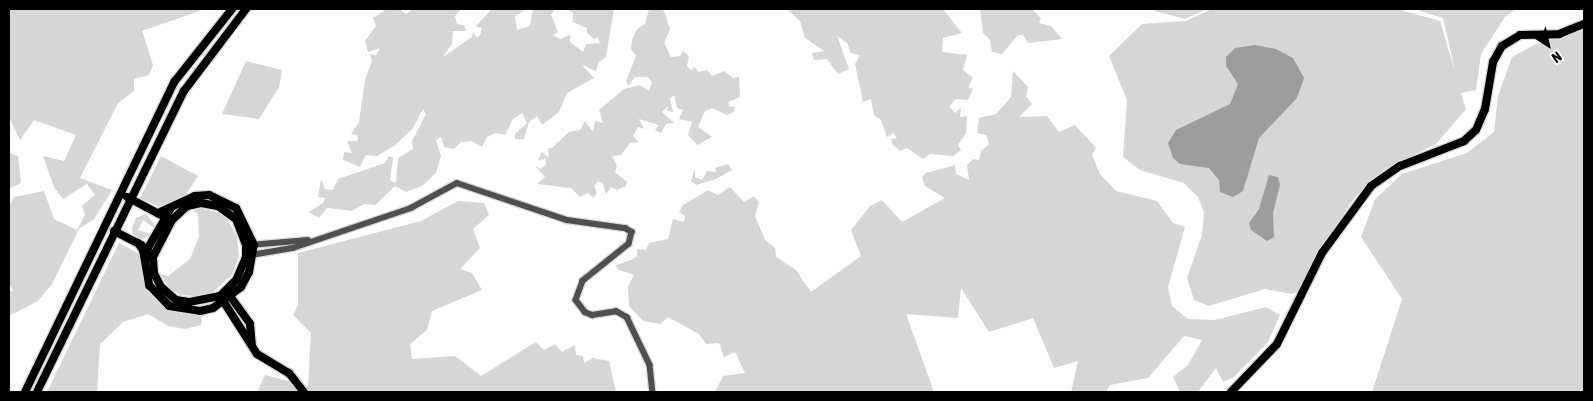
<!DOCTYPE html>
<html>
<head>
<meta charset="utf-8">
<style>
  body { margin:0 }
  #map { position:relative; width:1593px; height:401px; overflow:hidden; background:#fff; font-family:"Asap Condensed",sans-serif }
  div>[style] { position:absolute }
  .green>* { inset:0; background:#d6d6d6 }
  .water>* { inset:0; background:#9d9d9d }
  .roads { filter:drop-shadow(1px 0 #dbdbdb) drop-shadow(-1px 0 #dbdbdb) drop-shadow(0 1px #dbdbdb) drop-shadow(0 -1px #dbdbdb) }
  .minor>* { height:5.5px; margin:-2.75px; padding:0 2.75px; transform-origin:2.75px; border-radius:2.75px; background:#4f4f4f }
  .major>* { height:8px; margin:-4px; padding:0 4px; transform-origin:4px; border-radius:4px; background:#000 }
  span { translate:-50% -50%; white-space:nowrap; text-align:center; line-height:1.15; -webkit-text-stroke:4px #fff; paint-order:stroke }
  .frame { position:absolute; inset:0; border:10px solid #000; pointer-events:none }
  .north { position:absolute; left:1523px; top:20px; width:50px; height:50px; -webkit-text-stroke:4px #fff; paint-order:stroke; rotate:145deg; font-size:14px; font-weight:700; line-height:20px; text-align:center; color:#000 }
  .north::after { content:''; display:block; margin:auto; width:18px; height:22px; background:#000; clip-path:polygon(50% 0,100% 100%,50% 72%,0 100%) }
</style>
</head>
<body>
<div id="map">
  <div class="green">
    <div style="clip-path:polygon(9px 9px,205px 9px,142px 31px,153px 65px,149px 75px,134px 79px,134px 91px,118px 103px,80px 178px,112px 190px,94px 219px,79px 229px,52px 284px,38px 301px,9px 316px,9px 291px,13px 291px,9px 282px,9px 206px,14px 197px,44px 191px,54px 219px,77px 230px,85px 215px,82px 206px,95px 195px,87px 184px,63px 199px,54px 187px,43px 156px,64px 161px,76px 135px,34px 120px,20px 140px,9px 117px)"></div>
    <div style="clip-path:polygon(387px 9px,399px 9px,406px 14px,413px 9px,461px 9px,455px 16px,457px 24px,464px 25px,466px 31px,453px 31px,452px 44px,443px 57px,472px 37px,473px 32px,477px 38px,480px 35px,482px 28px,476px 26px,492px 9px,527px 9px,515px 16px,517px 30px,530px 26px,533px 9px,555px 9px,551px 15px,558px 32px,553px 35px,560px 39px,570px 35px,570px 42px,583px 52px,586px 44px,600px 43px,598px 37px,594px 39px,587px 33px,587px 28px,573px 22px,573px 13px,566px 9px,614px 9px,606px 57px,599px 62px,596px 71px,582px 65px,594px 78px,567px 93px,559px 112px,542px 125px,537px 116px,529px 122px,524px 139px,515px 139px,515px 134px,527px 123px,522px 113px,513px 119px,505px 135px,496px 133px,487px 137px,482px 147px,472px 141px,461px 142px,454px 149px,444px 147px,441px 137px,436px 140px,441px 156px,436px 173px,422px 186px,406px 192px,395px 186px,375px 205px,364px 204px,352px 211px,327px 208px,319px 218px,309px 212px,323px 203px,325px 198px,318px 197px,321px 179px,325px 189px,333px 190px,338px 179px,385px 163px,389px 156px,393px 158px,390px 180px,396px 183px,398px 158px,413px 149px,412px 141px,426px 114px,423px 109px,413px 128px,394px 146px,377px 156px,366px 155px,360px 167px,343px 160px,344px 152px,352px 153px,347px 141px,358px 141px,357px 135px,351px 134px,359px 122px,365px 80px,372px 61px,370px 54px,376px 55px,380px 48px,368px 52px,365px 41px,376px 26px,373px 18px)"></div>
    <div style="clip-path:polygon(649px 9px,662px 9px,665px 13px,670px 29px,664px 43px,671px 57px,680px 56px,683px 51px,689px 56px,687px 66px,691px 70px,695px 67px,698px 72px,707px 70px,712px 76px,724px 71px,733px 78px,739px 77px,740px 97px,728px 102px,730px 107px,735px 106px,734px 112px,727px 115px,712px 108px,705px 111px,698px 127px,712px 137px,697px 145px,688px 135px,692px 122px,679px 119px,683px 110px,677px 108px,674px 95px,670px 99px,673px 112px,667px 111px,668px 106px,662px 112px,674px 123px,666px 124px,661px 133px,655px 130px,659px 125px,639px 119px,644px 129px,638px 127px,633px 136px,639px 142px,630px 143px,621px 155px,612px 156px,617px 166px,615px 172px,627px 182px,626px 186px,617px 190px,611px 187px,606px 194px,603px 184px,598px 181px,594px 186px,597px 193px,593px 198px,588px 193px,580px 197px,571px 188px,537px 184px,545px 177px,535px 166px,541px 169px,546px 164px,546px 159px,538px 160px,542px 152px,549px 158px,548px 148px,552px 148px,569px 132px,580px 130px,585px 121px,593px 132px,595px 121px,603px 123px,599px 110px,624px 89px,640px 85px,649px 91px,652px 82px,648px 77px,635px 77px,628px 86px,626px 81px,636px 56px,631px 49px,632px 40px,637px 29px,645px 24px)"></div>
    <div style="clip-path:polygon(787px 9px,943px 9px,962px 33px,943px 38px,942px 52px,967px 55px,963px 70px,973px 78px,968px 87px,973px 89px,968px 100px,956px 99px,949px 106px,955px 113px,961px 108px,960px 117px,967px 116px,966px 133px,958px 145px,961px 150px,953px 156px,930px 154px,923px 159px,907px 148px,900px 151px,893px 145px,891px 139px,897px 138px,893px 133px,887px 137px,881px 120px,874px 115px,871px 99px,863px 102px,855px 64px,860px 55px,851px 53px,847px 43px,837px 36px,849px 69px,838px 74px,827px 59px,814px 60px,812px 53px,824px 51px,805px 38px,800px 21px)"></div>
    <div style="clip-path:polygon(980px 9px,1032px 9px,1041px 18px,1039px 23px,1051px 26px,1062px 39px,1028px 43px,1023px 35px,1018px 35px,1002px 54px,992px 52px,990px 40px,983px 33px)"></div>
    <div style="clip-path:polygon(1148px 9px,1207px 9px,1185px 19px)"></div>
    <div style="clip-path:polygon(1212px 9px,1397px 9px,1440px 21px,1455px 71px,1443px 18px,1414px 9px,1516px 9px,1505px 17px,1481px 54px,1476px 90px,1461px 93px,1466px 109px,1436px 144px,1389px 167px,1355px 197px,1314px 260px,1300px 291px,1292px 294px,1265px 289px,1209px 306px,1194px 300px,1187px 278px,1202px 235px,1204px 212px,1198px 197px,1184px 183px,1140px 170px,1123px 157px,1127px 100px,1109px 56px,1142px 24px,1186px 21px)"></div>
    <div style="clip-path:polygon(1584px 30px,1584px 392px,1372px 392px,1402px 299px,1361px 237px,1375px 199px,1402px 174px,1467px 153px,1494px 132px,1498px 96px,1512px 57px,1536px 44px)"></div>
    <div style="clip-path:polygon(246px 61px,282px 70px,279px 87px,259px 119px,222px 114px)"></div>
    <div style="clip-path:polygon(1013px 71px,1028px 87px,1026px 96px,1032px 104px,1019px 117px,1047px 116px,1059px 132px,1075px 125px,1096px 148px,1092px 155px,1100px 174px,1116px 191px,1157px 201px,1173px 223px,1185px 227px,1168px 287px,1172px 306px,1188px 319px,1215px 320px,1266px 307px,1280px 315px,1268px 342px,1234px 377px,1223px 382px,1216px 368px,1198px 392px,1180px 392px,1173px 377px,1188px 365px,1202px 340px,1184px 336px,1148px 378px,1110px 385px,1106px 392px,1071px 392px,1078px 361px,1054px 368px,1033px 318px,989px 332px,961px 288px,958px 318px,906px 314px,934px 392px,715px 392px,723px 376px,745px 373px,735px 352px,724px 357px,719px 343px,706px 344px,699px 334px,668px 317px,660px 324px,643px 321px,629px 306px,628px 286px,634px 275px,617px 269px,616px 265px,631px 260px,637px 256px,637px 249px,646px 250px,649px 243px,668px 239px,673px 219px,684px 222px,685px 216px,679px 212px,683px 205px,708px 190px,718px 195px,730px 187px,744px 202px,754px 196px,759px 202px,755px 216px,765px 240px,775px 248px,776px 257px,796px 270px,811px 292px,861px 256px,851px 230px,870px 206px,882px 200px,902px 222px,945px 198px,925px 186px,922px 177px,926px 173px,955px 165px,956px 174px,969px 180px,967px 165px,973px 159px,979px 160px,981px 151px,989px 144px,986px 135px,977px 133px,979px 118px,996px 114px,1011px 97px)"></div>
    <div style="clip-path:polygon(9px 153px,18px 156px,21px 183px,9px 189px)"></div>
    <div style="clip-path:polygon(161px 156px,198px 176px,185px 196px,160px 207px,140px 198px)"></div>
    <div style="clip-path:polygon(728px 164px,732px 170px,716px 179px,696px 185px,691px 181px,695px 168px,695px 177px,702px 180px,707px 171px,716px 172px,715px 168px)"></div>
    <div style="clip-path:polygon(458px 201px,484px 203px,489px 215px,473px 229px,480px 248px,460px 269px,472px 273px,482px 290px,432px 311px,427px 330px,410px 344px,412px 359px,455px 356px,481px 376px,536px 342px,544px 350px,555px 344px,562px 352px,575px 345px,576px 355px,583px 356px,584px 363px,593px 358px,609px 361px,616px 392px,257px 392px,265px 375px,308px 386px,311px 333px,293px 315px,298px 305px,298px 253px,421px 221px)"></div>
    <div style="clip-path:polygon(201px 208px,220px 213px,228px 220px,237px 237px,239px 256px,232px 275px,213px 292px,197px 296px,181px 295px,169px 288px,160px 274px,168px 276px,190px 259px,199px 237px,198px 214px,193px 211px)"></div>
    <div style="clip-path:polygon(146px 214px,155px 225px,154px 228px,143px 220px,138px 230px,151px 234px,142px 240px,133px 234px,132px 228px,136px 218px)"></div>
    <div style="clip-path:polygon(119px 243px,138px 253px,157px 299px,175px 312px,202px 314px,201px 325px,185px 329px,168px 326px,148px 314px,123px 322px,100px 344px,97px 392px,47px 392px)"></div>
  </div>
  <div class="water">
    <div style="clip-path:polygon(1255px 45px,1276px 49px,1293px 58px,1304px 78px,1297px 98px,1259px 138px,1243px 191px,1233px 197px,1220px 192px,1219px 180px,1209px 168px,1180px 164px,1173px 158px,1168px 143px,1176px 130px,1230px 104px,1238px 84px,1226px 66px,1226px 57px,1235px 48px)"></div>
    <div style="clip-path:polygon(1269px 175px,1278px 177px,1280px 185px,1273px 213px,1274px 237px,1267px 241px,1251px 230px,1249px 223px,1259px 209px)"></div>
  </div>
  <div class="roads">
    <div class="minor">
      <div style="left:250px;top:245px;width:58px;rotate:-4.9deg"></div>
      <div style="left:251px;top:255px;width:43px;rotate:-9.5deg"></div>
      <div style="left:293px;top:248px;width:125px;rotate:-18.7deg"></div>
      <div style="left:411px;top:208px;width:52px;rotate:-28.5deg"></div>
      <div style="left:457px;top:183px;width:116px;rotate:18.6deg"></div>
      <div style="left:567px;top:220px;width:59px;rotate:7.9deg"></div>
      <div style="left:625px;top:228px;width:8px;rotate:30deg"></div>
      <div style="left:632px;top:232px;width:12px;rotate:104deg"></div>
      <div style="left:629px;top:244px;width:59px;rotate:141.2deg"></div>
      <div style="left:583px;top:281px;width:20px;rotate:110deg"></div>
      <div style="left:576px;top:300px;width:15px;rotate:53deg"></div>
      <div style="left:585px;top:312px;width:8px;rotate:23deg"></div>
      <div style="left:592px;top:315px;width:24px;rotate:-9deg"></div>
      <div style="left:616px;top:311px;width:13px;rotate:29deg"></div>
      <div style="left:627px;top:317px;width:53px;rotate:64.4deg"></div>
      <div style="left:650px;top:365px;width:27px;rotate:84deg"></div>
    </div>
    <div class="major">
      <div style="left:127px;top:197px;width:38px;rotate:28deg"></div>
      <div style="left:201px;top:203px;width:17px;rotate:10deg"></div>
      <div style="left:218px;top:206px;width:22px;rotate:36deg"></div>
      <div style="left:236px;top:219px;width:28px;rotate:69deg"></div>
      <div style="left:246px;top:245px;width:12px;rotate:90deg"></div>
      <div style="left:246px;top:257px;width:25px;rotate:113deg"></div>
      <div style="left:236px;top:280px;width:23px;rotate:135deg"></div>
      <div style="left:220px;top:296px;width:32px;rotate:169deg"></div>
      <div style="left:189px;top:302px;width:13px;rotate:-171deg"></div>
      <div style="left:176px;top:300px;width:20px;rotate:-139deg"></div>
      <div style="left:161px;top:287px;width:16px;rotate:-117deg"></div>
      <div style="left:154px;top:273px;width:16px;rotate:-94deg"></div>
      <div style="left:153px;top:257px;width:42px;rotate:-62.8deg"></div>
      <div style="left:172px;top:220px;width:21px;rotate:-43deg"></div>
      <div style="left:187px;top:206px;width:14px;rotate:-12deg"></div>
      <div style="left:114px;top:231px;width:31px;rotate:27deg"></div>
      <div style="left:138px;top:243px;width:9px;rotate:54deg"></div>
      <div style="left:143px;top:250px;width:36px;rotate:80deg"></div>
      <div style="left:149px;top:285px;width:29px;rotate:46deg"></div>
      <div style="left:169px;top:306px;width:31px;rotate:9deg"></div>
      <div style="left:200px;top:311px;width:13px;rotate:-13deg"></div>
      <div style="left:213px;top:308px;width:35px;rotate:-37deg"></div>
      <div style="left:241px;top:287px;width:17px;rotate:-62deg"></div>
      <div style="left:249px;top:272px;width:27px;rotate:-80deg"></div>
      <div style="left:254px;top:245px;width:41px;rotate:-115.9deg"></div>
      <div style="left:236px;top:208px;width:30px;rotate:-154deg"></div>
      <div style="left:209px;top:195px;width:14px;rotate:176deg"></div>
      <div style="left:195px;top:196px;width:41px;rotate:155.3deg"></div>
      <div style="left:147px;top:258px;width:10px;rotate:-84deg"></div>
      <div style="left:148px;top:248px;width:46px;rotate:-60.1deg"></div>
      <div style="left:230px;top:296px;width:34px;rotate:54deg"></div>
      <div style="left:250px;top:324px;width:21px;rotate:85deg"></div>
      <div style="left:222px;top:299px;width:65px;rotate:57.5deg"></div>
      <div style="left:257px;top:354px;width:37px;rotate:31deg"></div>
      <div style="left:289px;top:373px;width:24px;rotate:52deg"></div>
      <div style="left:25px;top:392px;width:345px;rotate:-64.3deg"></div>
      <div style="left:175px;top:81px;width:92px;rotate:-51.6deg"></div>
      <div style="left:37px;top:392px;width:335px;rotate:-64deg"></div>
      <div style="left:184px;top:91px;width:103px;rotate:-52.9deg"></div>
      <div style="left:1231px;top:392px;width:66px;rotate:-46.2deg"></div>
      <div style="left:1277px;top:344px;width:102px;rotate:-63.7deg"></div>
      <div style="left:1322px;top:253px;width:83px;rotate:-53.8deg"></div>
      <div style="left:1371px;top:186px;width:35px;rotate:-35deg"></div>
      <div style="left:1400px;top:166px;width:69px;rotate:-21.3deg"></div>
      <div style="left:1464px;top:141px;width:16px;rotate:-43deg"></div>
      <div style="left:1476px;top:130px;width:23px;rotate:-67deg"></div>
      <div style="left:1485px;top:109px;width:48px;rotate:-80.3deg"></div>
      <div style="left:1493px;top:62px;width:18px;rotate:-61deg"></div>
      <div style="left:1502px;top:46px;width:21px;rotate:-31deg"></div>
      <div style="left:1520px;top:35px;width:39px;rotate:-1deg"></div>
      <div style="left:1559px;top:34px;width:27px;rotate:-22deg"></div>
    </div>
  </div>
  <div class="frame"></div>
  <div class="north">N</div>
</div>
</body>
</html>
